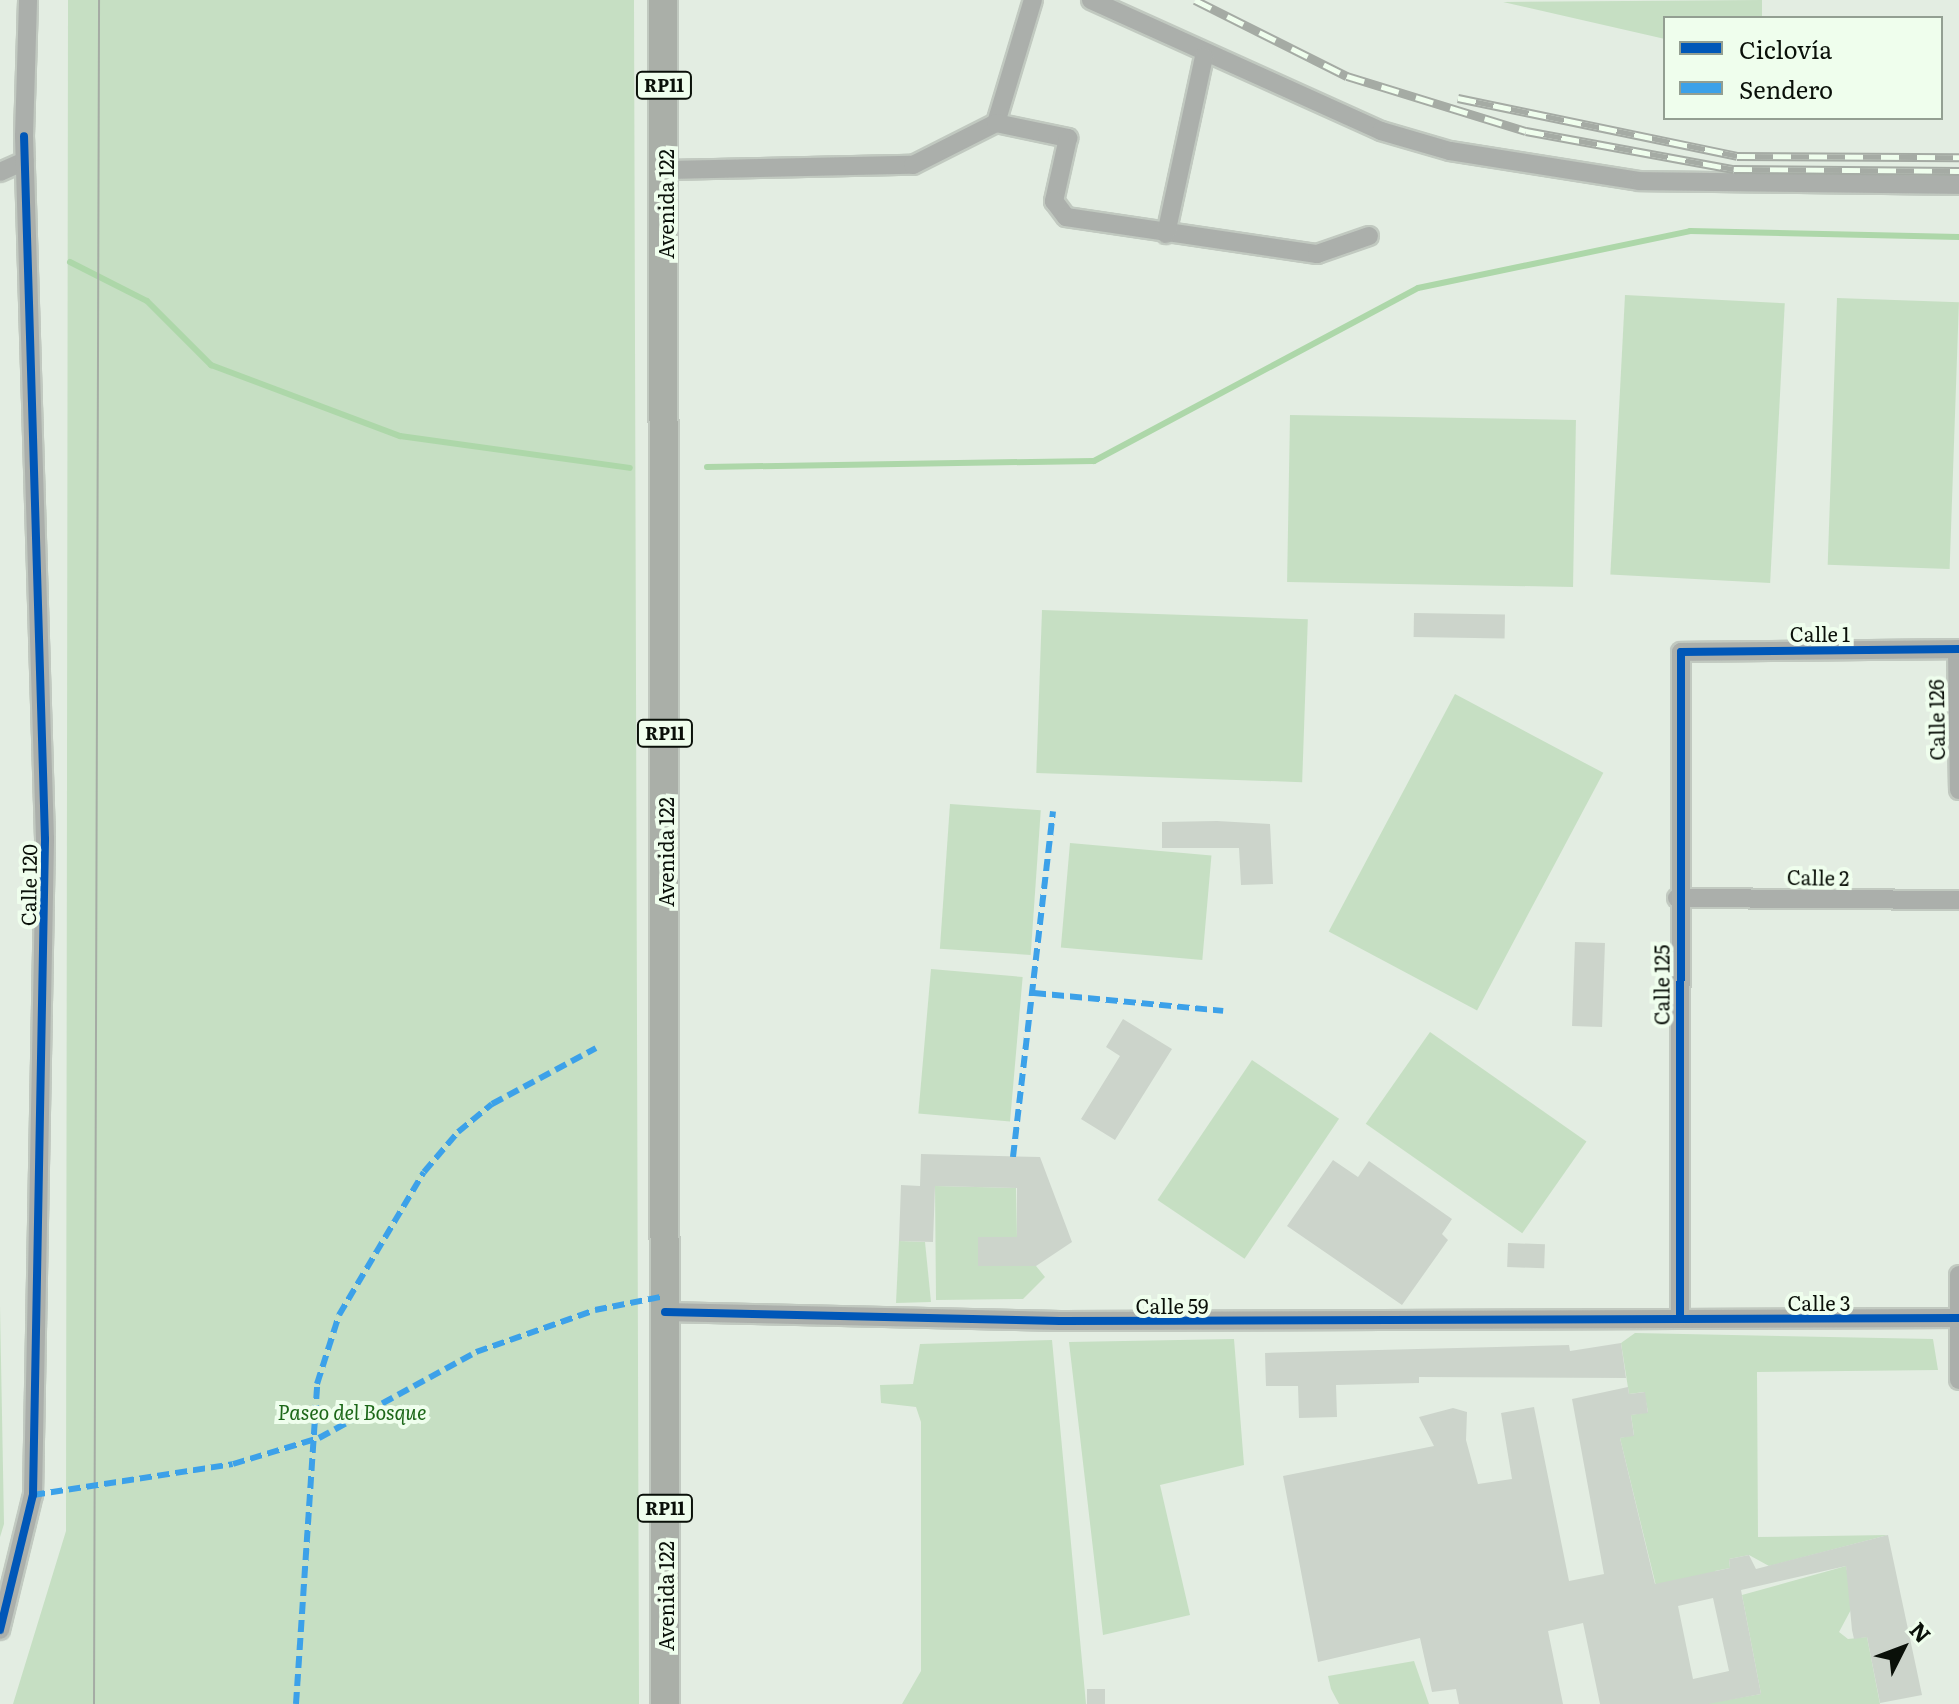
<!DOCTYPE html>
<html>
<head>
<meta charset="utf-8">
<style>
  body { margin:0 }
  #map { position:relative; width:1959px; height:1704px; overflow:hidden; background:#e3ede2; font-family:Literata,serif }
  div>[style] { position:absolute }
  .green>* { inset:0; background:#c6dfc3; transform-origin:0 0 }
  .stream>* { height:6px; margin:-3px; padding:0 3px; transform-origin:3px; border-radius:3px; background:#add7a9 }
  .building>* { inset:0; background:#ccd4cb; transform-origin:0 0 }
  .roads { filter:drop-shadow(2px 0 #c1c9c0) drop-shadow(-2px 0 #c1c9c0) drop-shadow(0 2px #c1c9c0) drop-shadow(0 -2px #c1c9c0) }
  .minor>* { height:18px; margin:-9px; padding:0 9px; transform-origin:9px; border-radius:9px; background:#abafab }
  .trunk>* { height:28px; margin:-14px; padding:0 14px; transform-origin:14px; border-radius:14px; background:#aaafa8 }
  .tram>* { height:2px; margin:-1px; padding:0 1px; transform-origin:1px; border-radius:1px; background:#a5aba4 }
  .rail>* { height:9px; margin-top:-4.5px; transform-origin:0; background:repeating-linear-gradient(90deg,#effeed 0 18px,#a5aba4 0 36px); box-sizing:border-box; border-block:2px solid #a5aba4 }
  .quiet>* { height:6px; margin-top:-3px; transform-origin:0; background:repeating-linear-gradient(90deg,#3ca1e9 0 12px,transparent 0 18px) }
  .cycleway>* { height:8px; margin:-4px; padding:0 4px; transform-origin:4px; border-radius:4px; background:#0057b8 }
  span { translate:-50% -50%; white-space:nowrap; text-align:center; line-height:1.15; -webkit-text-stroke:8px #effeed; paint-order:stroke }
  .shield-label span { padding:2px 6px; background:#effeed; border:2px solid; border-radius:6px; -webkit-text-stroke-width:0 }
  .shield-label { font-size:18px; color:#0a1009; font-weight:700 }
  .street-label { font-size:20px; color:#0a1009 }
  .park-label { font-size:20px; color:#1c6718; font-style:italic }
  .legend { position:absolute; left:1663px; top:16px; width:280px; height:104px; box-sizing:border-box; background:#effeed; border:2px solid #939f92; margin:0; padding:10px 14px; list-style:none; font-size:24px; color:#0a1009 }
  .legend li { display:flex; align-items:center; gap:16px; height:40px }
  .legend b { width:40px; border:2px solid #939f92 }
  .north { position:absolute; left:1863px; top:1608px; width:80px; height:80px; -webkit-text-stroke:6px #effeed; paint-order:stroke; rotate:48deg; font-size:22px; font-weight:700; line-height:32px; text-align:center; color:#0a1009 }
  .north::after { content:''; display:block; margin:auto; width:28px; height:36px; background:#0a1009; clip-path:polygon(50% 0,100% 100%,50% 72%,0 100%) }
</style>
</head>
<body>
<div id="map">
  <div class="green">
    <div style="clip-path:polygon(68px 0,634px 0,639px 1704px,13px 1704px,66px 1531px)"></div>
    <div style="clip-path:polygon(1762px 0,1762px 18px,1665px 18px,1665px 39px,1503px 2px)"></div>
    <div style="left:1625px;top:295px;width:160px;height:280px;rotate:3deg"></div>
    <div style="left:1837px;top:298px;width:122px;height:267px;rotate:2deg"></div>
    <div style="left:1290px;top:415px;width:286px;height:167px;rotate:1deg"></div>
    <div style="left:1042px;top:610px;width:266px;height:163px;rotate:2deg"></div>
    <div style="left:1455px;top:694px;width:168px;height:269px;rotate:28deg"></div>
    <div style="left:950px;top:804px;width:91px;height:145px;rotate:4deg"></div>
    <div style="left:1070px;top:843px;width:142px;height:105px;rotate:5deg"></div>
    <div style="left:931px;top:969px;width:92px;height:145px;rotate:5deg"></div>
    <div style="left:1430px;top:1032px;width:191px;height:112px;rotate:35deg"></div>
    <div style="left:1252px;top:1060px;width:105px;height:169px;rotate:34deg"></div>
    <div style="clip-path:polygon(935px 1186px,1016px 1188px,1017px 1237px,978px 1237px,978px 1265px,1036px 1266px,1045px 1277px,1023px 1299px,936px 1300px)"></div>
    <div style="clip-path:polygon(899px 1241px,925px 1242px,931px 1302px,896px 1303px)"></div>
    <div style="clip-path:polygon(0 1306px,4px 1524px,0 1537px)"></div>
    <div style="clip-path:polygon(1635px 1333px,1933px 1339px,1938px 1370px,1757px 1372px,1758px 1537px,1888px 1535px,1769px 1566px,1749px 1555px,1729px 1559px,1730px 1568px,1715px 1571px,1717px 1580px,1657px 1590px,1620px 1438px,1634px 1435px,1631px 1415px,1648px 1412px,1644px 1392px,1629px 1394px,1621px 1343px)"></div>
    <div style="clip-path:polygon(1234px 1339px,1244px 1465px,1160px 1485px,1190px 1615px,1103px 1635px,1069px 1342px)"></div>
    <div style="clip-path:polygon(1052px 1340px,1086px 1704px,902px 1704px,921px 1671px,921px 1422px,916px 1407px,881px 1403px,880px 1385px,913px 1384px,920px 1344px)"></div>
    <div style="clip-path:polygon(1846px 1566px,1854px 1604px,1839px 1632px,1848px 1639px,1867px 1637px,1880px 1704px,1703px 1704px,1761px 1694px,1742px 1595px)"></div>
    <div style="clip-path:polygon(1414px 1661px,1429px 1704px,1339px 1704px,1331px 1689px,1328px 1676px)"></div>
  </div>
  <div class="stream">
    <div style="left:70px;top:262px;width:86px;rotate:26.9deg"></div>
    <div style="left:147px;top:301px;width:91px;rotate:45deg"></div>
    <div style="left:211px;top:365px;width:202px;rotate:20.6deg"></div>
    <div style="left:400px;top:436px;width:232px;rotate:7.9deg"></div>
    <div style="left:707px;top:467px;width:387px;rotate:-0.9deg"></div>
    <div style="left:1094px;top:461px;width:367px;rotate:-28.1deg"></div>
    <div style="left:1418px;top:288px;width:278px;rotate:-11.8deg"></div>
    <div style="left:1690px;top:231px;width:269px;rotate:1.3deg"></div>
  </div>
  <div class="building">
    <div style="left:1414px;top:613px;width:91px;height:24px;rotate:1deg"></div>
    <div style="clip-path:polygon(1217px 821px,1270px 824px,1273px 884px,1241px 885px,1239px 848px,1162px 848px,1162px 822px)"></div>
    <div style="left:1575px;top:942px;width:30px;height:84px;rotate:2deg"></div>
    <div style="clip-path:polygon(1123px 1019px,1172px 1049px,1115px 1140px,1081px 1119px,1120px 1056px,1106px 1047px)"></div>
    <div style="clip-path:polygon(921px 1154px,1040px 1157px,1072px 1242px,1036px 1266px,978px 1266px,978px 1237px,1017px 1237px,1017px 1188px,935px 1186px,933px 1242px,899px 1241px,901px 1185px,920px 1186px)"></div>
    <div style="clip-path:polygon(1333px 1160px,1358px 1177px,1369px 1161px,1452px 1219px,1442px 1234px,1448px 1240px,1402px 1305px,1287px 1226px)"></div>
    <div style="left:1508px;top:1243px;width:37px;height:24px;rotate:2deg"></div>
    <div style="clip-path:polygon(1621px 1343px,1626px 1378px,1419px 1377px,1419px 1383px,1336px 1385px,1337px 1417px,1299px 1418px,1298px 1386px,1266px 1386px,1265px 1353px,1569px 1345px,1570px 1351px)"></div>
    <div style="clip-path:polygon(evenodd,1628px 1387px,1629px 1394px,1645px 1392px,1648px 1413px,1631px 1415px,1634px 1436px,1620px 1438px,1655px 1584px,1730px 1568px,1729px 1559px,1749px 1555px,1756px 1569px,1888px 1535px,1922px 1695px,1880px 1703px,1867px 1637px,1854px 1639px,1852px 1630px,1846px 1566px,1741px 1590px,1761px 1694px,1708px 1704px,1600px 1704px,1583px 1623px,1548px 1631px,1563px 1704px,1459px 1704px,1456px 1689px,1432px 1692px,1420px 1638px,1318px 1662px,1283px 1476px,1434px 1446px,1419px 1417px,1453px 1408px,1467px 1412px,1466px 1440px,1478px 1484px,1512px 1479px,1501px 1413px,1534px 1407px,1569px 1581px,1604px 1574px,1572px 1399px,1628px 1387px,1713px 1598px,1729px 1671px,1693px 1679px,1678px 1606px,1713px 1598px)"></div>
    <div style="left:1087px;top:1689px;width:18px;height:15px"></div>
  </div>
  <div class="roads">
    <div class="minor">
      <div style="left:1091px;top:0;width:318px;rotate:24.3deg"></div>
      <div style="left:1381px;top:131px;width:72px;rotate:16.2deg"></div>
      <div style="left:1450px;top:151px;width:191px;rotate:9deg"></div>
      <div style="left:1639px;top:181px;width:320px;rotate:0.7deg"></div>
      <div style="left:996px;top:123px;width:128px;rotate:-73.3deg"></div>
      <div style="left:665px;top:170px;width:248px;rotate:-1.2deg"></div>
      <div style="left:913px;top:165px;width:93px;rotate:-26.8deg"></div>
      <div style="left:996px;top:123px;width:74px;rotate:11.8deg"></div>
      <div style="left:1068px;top:138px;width:65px;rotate:102.5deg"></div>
      <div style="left:1054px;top:201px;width:20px;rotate:53deg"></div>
      <div style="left:1066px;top:217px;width:254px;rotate:8.4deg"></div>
      <div style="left:1317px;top:254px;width:55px;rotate:-19.1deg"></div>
      <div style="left:0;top:172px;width:27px;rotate:-24deg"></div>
      <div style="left:1166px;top:234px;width:181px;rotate:-77.9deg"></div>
      <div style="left:1957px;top:649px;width:141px;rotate:89.2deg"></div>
      <div style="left:1677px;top:898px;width:282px;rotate:0.4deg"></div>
      <div style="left:1959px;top:1275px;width:105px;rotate:90deg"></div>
      <div style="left:665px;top:1312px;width:395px;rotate:1.3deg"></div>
      <div style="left:1060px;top:1321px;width:899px;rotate:-0.19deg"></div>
      <div style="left:1680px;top:1317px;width:665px;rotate:-89.91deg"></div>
      <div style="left:1681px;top:652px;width:278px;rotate:-0.6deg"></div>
      <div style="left:0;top:1630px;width:139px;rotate:-76.3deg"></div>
      <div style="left:33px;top:1495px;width:656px;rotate:-88.95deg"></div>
      <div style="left:45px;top:839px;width:703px;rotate:-91.71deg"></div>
      <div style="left:24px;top:136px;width:136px;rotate:-88.3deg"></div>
    </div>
    <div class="trunk">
      <div style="left:663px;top:0;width:1704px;rotate:89.93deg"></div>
    </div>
  </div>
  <div class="tram">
    <div style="left:94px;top:1704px;width:1704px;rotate:-89.83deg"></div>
  </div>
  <div class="rail">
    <div style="left:1195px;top:0;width:170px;rotate:26.6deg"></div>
    <div style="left:1347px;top:76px;width:187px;rotate:17.1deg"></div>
    <div style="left:1526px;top:131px;width:211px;rotate:10.4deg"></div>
    <div style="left:1734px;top:169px;width:225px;rotate:0.5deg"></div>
    <div style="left:1458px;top:98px;width:285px;rotate:11.7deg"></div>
    <div style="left:1737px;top:156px;width:222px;rotate:0.3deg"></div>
  </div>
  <div class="quiet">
    <div style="left:1034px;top:993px;width:190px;rotate:5.4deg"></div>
    <div style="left:1013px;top:1157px;width:348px;rotate:-83.4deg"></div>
    <div style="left:33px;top:1495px;width:202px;rotate:-8.8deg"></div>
    <div style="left:233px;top:1464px;width:90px;rotate:-16.8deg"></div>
    <div style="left:319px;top:1438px;width:179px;rotate:-28.7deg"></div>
    <div style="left:476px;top:1352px;width:126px;rotate:-19.4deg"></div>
    <div style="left:595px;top:1310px;width:71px;rotate:-11.3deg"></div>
    <div style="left:296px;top:1704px;width:321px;rotate:-86.2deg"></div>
    <div style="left:317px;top:1384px;width:72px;rotate:-72.3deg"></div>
    <div style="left:339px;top:1315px;width:166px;rotate:-59.3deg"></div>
    <div style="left:424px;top:1172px;width:52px;rotate:-49.6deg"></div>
    <div style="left:458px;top:1132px;width:44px;rotate:-39.5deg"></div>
    <div style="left:492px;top:1104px;width:118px;rotate:-28.3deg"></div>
  </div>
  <div class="cycleway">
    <div style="left:665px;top:1312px;width:395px;rotate:1.3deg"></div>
    <div style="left:1060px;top:1321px;width:899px;rotate:-0.19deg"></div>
    <div style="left:1680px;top:1317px;width:665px;rotate:-89.91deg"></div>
    <div style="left:1681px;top:652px;width:278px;rotate:-0.6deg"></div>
    <div style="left:0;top:1630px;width:139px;rotate:-76.3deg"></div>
    <div style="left:33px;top:1495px;width:656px;rotate:-88.95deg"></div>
    <div style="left:45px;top:839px;width:703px;rotate:-91.71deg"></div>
  </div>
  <div class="shield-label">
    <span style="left:664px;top:85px">RP11</span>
    <span style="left:665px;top:733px">RP11</span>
    <span style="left:665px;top:1508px">RP11</span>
  </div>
  <div class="street-label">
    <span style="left:665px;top:204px;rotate:-90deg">Avenida 122</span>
    <span style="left:1820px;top:633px">Calle 1</span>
    <span style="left:1936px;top:720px;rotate:-91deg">Calle 126</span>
    <span style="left:665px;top:852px;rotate:-90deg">Avenida 122</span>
    <span style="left:1818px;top:877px;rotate:1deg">Calle 2</span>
    <span style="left:28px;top:885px;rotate:-89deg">Calle 120</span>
    <span style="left:1661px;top:985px;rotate:-90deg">Calle 125</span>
    <span style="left:1819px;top:1302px">Calle 3</span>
    <span style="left:1172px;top:1305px">Calle 59</span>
    <span style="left:665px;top:1596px;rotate:-90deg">Avenida 122</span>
  </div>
  <div class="park-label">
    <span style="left:352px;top:1411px">Paseo del Bosque</span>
  </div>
  <ul class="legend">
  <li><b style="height:10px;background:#0057b8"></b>Ciclovía</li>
  <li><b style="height:10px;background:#3ca1e9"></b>Sendero</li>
  </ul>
  <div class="north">N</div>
</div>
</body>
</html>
